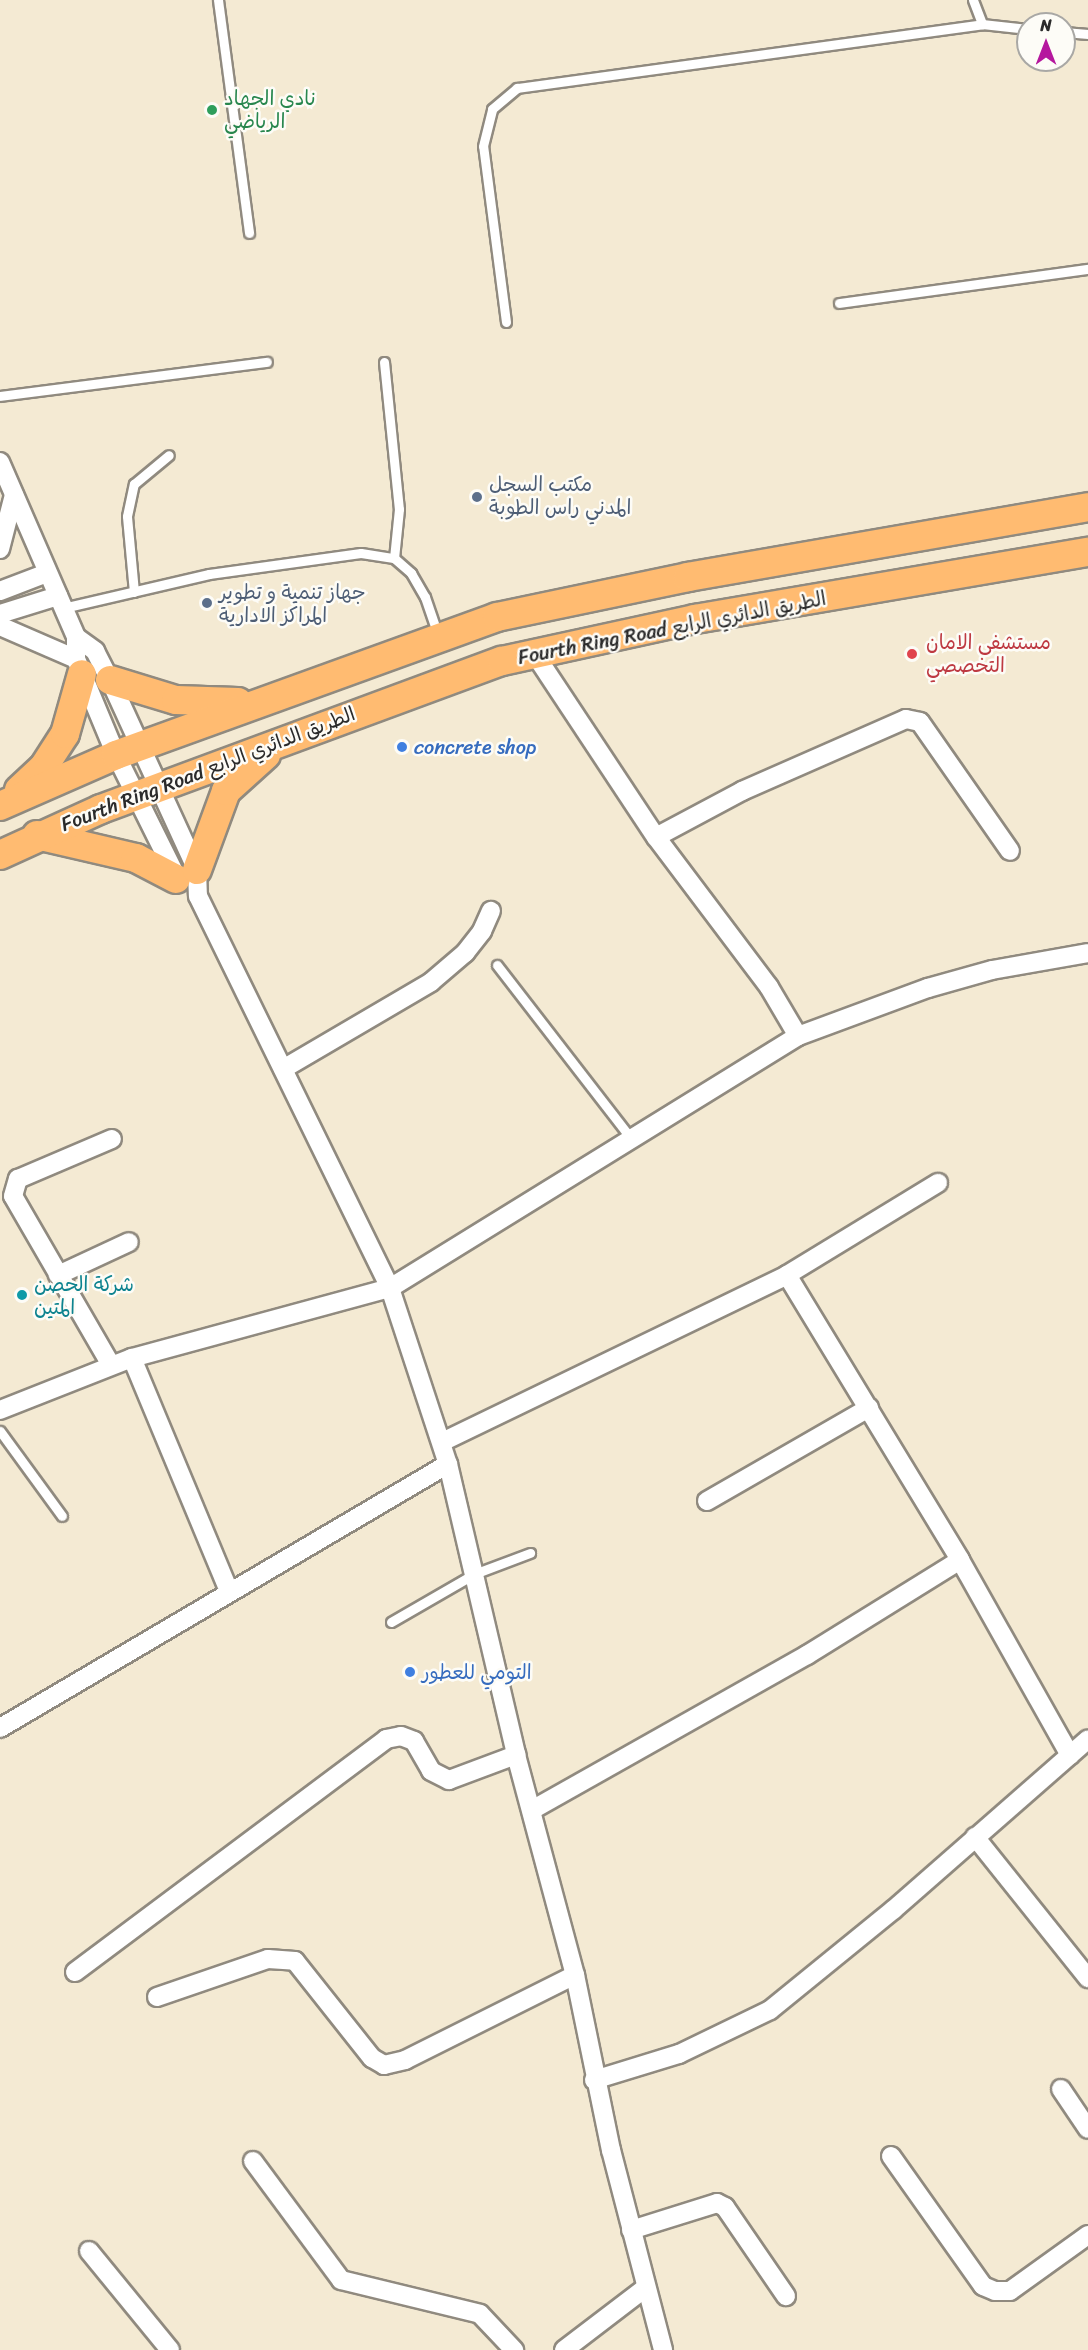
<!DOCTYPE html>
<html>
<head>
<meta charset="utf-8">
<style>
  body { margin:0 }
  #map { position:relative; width:1088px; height:2350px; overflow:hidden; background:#f4ead3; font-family:Sriracha,"Playpen Sans Arabic",sans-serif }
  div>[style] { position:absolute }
  .roads { filter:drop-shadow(2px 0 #908a7f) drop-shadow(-2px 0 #908a7f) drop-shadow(0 2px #908a7f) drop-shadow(0 -2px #908a7f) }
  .service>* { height:9px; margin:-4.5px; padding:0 4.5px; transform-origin:4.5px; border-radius:4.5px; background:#fff }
  .minor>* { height:18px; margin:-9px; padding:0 9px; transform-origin:9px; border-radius:9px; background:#fff }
  .primary>* { height:28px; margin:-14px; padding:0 14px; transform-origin:14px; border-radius:14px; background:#ffbb71 }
  .dots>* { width:16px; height:16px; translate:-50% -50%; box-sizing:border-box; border:3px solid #fdfcf7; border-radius:50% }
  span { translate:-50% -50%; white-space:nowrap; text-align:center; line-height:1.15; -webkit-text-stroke:5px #fdfcf7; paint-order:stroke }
  .leisure-label { font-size:20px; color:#27864d }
  .left { translate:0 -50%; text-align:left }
  .service-label { font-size:20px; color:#4e5e75 }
  .street-label { font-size:20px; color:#2b2b2b }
  .health-label { font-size:20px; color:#be3a42 }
  .shop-label { font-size:20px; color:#366cbe }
  .culture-label { font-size:20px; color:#0d838f }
  .north { position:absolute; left:1016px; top:12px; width:60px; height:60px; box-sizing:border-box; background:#fdfcf7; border:2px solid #a9a8a5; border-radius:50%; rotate:0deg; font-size:16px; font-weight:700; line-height:24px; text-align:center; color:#2b2b2b }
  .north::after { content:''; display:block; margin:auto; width:21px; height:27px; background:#b5179e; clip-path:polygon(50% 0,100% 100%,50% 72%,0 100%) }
</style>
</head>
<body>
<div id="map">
  <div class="roads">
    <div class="service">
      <div style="left:218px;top:0;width:235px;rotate:82.4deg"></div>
      <div style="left:973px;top:0;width:26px;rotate:69deg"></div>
      <div style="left:982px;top:24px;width:46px;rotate:6.2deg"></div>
      <div style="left:1064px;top:32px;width:24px;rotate:5deg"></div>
      <div style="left:839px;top:303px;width:251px;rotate:-7.8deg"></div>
      <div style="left:506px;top:322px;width:177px;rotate:-97.4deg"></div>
      <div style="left:483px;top:146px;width:38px;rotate:-76deg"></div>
      <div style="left:492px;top:109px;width:33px;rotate:-40deg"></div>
      <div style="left:517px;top:88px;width:469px;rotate:-7.8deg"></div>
      <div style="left:384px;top:362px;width:148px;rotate:84.2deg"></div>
      <div style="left:399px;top:509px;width:49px;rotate:95.8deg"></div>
      <div style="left:0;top:396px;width:269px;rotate:-7.3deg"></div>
      <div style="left:134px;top:592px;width:76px;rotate:-95.3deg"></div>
      <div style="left:127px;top:516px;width:33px;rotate:-78deg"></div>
      <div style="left:134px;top:484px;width:45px;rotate:-39.6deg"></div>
      <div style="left:63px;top:608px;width:150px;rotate:-13.1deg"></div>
      <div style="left:209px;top:574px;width:153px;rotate:-7.9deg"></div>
      <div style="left:361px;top:553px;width:33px;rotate:9deg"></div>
      <div style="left:394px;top:558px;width:23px;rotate:41deg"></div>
      <div style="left:411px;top:573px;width:28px;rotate:60deg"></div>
      <div style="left:425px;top:597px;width:40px;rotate:71.1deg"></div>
      <div style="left:497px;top:965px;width:217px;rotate:52.3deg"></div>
      <div style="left:0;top:1431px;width:105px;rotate:53.9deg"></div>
      <div style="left:391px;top:1622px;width:96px;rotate:-30deg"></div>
      <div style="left:474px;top:1574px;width:60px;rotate:-20.6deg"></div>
    </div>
    <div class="minor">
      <div style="left:0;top:462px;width:191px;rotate:66.5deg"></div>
      <div style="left:76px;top:637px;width:22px;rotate:90deg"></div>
      <div style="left:76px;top:659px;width:104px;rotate:67.4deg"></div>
      <div style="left:116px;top:755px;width:140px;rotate:63.6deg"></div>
      <div style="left:0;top:549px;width:56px;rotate:-75.5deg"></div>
      <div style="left:0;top:591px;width:50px;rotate:-21deg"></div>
      <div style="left:0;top:614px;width:61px;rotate:-17.2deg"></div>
      <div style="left:0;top:626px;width:83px;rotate:23.5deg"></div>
      <div style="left:76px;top:637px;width:24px;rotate:36deg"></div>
      <div style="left:95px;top:651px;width:33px;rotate:63deg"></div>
      <div style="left:110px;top:680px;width:209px;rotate:65.4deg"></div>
      <div style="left:197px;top:870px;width:26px;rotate:88deg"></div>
      <div style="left:198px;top:896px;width:436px;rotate:63.9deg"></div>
      <div style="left:390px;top:1288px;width:185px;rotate:71.8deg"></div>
      <div style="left:448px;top:1464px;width:299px;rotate:76.8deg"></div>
      <div style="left:516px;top:1755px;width:228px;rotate:75deg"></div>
      <div style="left:575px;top:1975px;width:179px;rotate:78.4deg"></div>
      <div style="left:611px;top:2150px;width:207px;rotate:75.4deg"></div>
      <div style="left:534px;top:653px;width:221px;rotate:56.5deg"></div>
      <div style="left:656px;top:837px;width:188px;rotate:53deg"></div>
      <div style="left:769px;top:987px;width:57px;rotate:59.4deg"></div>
      <div style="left:656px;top:837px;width:98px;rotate:-28.1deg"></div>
      <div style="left:742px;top:791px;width:179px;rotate:-23.7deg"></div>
      <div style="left:906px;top:719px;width:14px;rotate:12deg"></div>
      <div style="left:920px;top:722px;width:157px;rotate:55.1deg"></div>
      <div style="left:283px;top:1069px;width:172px;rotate:-30.4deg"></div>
      <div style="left:431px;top:982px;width:45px;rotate:-40.5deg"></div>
      <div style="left:465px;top:953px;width:28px;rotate:-52deg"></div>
      <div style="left:482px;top:931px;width:22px;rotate:-66deg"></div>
      <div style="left:58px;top:1275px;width:78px;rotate:-24.9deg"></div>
      <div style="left:787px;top:1275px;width:177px;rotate:-31.4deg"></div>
      <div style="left:132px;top:1358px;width:252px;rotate:67.4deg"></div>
      <div style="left:111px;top:1365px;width:195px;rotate:-120.1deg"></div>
      <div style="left:13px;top:1196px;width:18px;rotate:-74deg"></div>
      <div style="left:18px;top:1179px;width:102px;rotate:-23.1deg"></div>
      <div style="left:0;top:1410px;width:142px;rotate:-21.5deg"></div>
      <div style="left:132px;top:1358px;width:267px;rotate:-15.2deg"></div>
      <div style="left:390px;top:1288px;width:480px;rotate:-31.7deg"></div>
      <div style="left:798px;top:1036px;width:139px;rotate:-20.3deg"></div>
      <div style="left:928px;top:988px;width:66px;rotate:-15.7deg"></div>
      <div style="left:992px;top:970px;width:97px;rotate:-10deg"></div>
      <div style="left:442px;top:1442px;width:383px;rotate:-25.8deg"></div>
      <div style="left:787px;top:1275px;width:333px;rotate:58.7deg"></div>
      <div style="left:960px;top:1560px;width:224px;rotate:60.6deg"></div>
      <div style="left:707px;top:1501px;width:187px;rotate:-29.9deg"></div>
      <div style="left:0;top:1728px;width:520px;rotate:-30.51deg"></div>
      <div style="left:532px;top:1810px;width:316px;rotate:-29.4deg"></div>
      <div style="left:807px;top:1655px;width:180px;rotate:-31.8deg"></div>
      <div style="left:975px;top:1837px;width:181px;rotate:51.3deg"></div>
      <div style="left:75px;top:1972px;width:389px;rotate:-36.8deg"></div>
      <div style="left:386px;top:1739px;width:15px;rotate:-11deg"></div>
      <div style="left:401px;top:1736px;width:14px;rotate:21deg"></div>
      <div style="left:414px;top:1741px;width:34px;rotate:60deg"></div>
      <div style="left:431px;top:1771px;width:20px;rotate:27deg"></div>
      <div style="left:449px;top:1780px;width:72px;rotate:-20.5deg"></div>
      <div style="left:157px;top:1997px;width:117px;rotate:-18.9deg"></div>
      <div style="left:268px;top:1959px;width:27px;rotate:4deg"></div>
      <div style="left:295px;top:1961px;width:124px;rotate:51.6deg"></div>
      <div style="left:372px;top:2058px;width:14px;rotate:30deg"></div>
      <div style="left:384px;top:2065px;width:22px;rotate:-13deg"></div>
      <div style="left:405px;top:2060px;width:190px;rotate:-26.6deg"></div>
      <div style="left:594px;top:2080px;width:89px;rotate:-17deg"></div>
      <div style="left:679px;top:2054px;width:101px;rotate:-25.8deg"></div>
      <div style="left:770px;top:2010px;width:159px;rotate:-39.1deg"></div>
      <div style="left:893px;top:1910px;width:259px;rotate:-41.2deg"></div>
      <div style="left:1061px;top:2089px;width:48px;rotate:56deg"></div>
      <div style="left:891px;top:2156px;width:159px;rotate:54.7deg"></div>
      <div style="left:983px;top:2286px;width:13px;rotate:23deg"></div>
      <div style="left:995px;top:2291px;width:15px"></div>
      <div style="left:1010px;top:2291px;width:96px;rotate:-35.7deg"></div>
      <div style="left:253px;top:2161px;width:148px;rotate:53.5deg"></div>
      <div style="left:341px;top:2280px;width:143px;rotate:13.7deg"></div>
      <div style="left:480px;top:2314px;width:50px;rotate:46.6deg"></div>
      <div style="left:631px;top:2230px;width:90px;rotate:-17.4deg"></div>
      <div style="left:717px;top:2203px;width:9px;rotate:27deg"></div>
      <div style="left:725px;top:2207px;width:108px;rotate:55.6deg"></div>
      <div style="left:89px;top:2251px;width:128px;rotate:50.7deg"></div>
      <div style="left:564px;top:2350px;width:102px;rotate:-37.4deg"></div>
    </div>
    <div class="primary">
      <div style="left:110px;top:680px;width:69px;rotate:16.9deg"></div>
      <div style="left:176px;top:700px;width:62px;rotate:1.8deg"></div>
      <div style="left:19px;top:790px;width:33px;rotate:-43deg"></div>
      <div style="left:43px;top:768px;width:40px;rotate:-57.1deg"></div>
      <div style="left:65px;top:734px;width:62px;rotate:-74.2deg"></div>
      <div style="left:0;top:806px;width:127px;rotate:-23.7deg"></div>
      <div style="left:116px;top:755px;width:405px;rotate:-19.9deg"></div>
      <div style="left:497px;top:617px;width:195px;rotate:-11.8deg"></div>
      <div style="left:688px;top:577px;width:406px;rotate:-9.9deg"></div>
      <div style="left:37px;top:835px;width:102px;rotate:13.1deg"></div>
      <div style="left:136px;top:858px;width:45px;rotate:27.7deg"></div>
      <div style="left:0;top:855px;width:111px;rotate:-24.5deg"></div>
      <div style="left:101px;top:809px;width:427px;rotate:-20.3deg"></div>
      <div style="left:502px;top:661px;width:198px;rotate:-12.3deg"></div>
      <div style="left:695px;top:619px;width:399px;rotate:-9.7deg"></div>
      <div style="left:197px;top:870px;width:84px;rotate:-69.8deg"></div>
      <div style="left:226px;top:791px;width:54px;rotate:-42deg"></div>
    </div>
  </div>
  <div class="dots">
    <div style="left:212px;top:110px;background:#2e9e5b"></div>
    <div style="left:477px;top:497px;background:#5c6f8a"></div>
    <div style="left:207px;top:603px;background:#5c6f8a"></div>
    <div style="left:912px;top:654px;background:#e0444e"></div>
    <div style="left:402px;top:747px;background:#3f7fe0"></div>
    <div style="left:22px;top:1295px;background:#0f9aa8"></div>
    <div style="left:410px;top:1672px;background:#3f7fe0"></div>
  </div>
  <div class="leisure-label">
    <span class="left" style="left:224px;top:110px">نادي الجهاد<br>الرياضي</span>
  </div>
  <div class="service-label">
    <span class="left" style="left:489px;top:496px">مكتب السجل<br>المدني راس الطوبة</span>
    <span class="left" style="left:219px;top:604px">جهاز تنمية و تطوير<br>المراكز الادارية</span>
  </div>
  <div class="street-label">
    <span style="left:672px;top:628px;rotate:-11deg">Fourth Ring Road الطريق الدائري الرابع</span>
    <span style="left:208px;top:769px;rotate:-21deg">Fourth Ring Road الطريق الدائري الرابع</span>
  </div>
  <div class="health-label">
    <span class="left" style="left:926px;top:654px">مستشفى الامان<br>التخصصي</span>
  </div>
  <div class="shop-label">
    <span class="left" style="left:414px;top:747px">concrete shop</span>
    <span class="left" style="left:422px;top:1672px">التومي للعطور</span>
  </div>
  <div class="culture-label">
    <span class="left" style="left:34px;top:1296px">شركة الحصن<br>المتين</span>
  </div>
  <div class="north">N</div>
</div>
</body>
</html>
